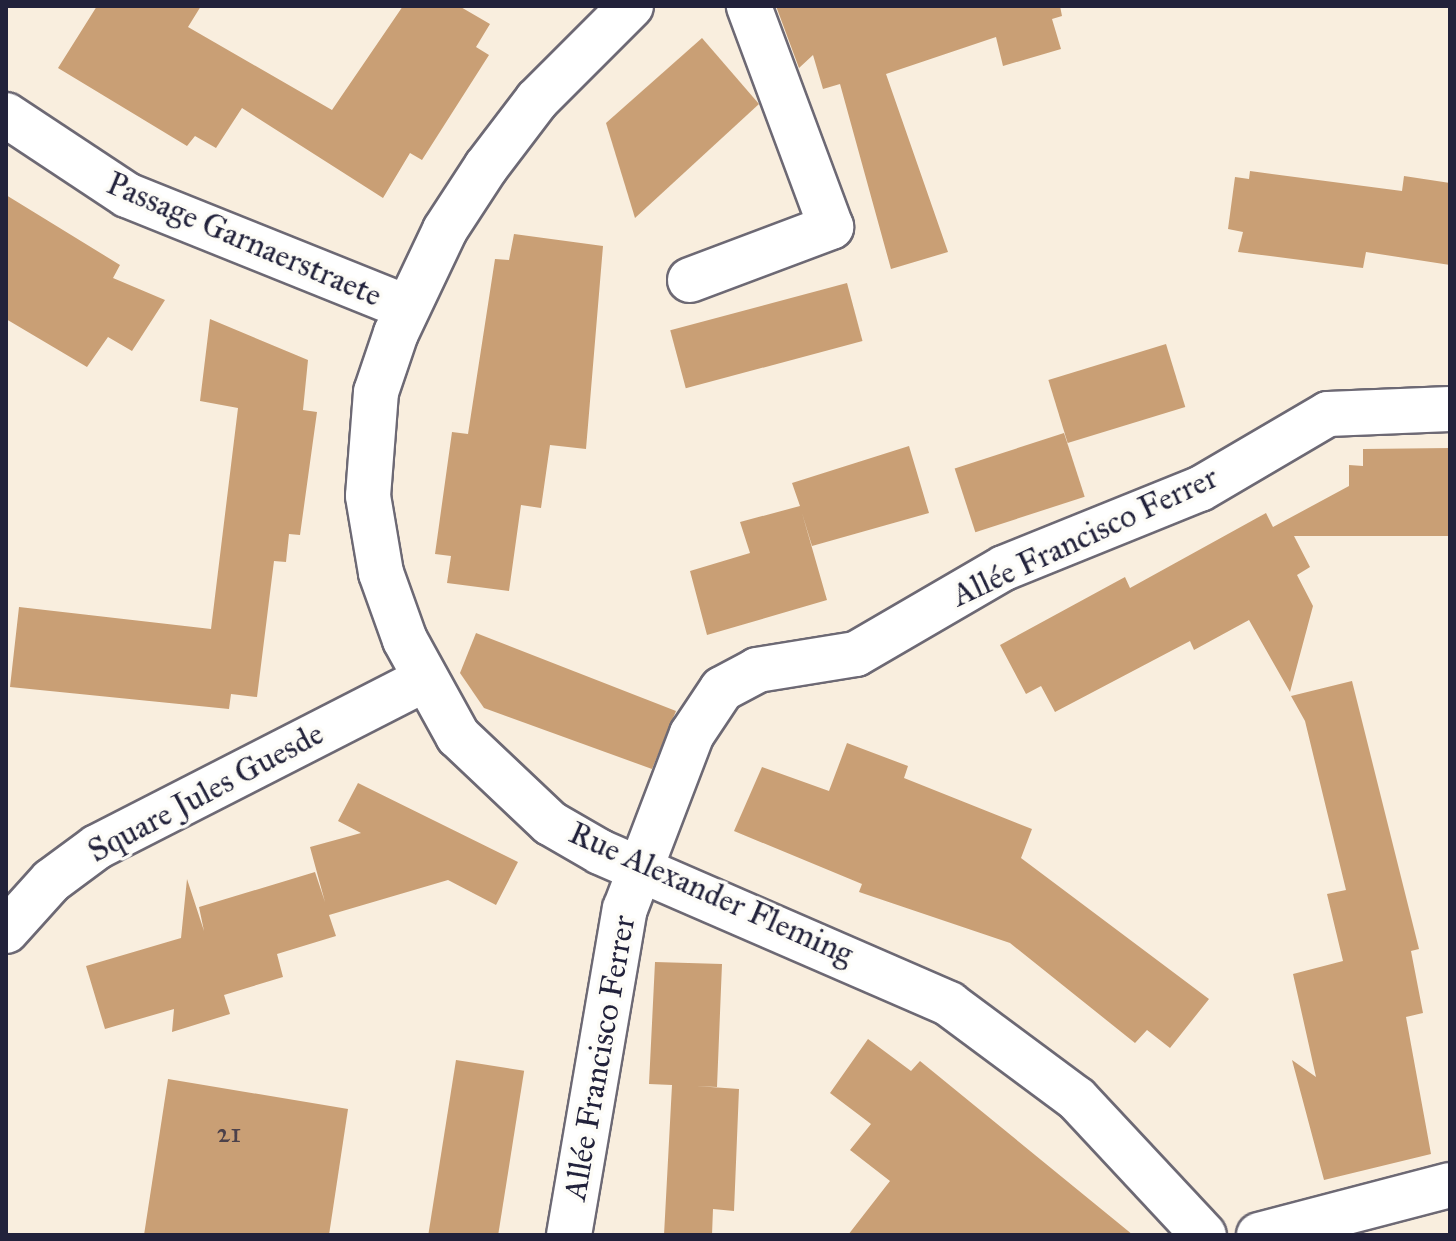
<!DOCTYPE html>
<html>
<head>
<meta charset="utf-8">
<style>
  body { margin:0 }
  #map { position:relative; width:1456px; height:1241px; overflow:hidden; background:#f9eede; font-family:"IM FELL Great Primer",serif }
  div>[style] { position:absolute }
  .building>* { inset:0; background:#c99f75; transform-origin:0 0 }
  .roads { filter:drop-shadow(2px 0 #6d6974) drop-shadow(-2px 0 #6d6974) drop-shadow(0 2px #6d6974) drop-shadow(0 -2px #6d6974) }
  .minor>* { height:44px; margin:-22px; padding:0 22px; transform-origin:22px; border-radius:22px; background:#fff }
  span { translate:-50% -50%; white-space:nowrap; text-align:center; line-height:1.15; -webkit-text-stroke:7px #fdfcf7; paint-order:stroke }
  .number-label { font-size:28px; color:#4c414a }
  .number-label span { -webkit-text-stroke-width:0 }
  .street-label { font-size:32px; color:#22223b }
  .frame { position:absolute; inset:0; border:8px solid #22223b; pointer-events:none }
</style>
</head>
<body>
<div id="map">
  <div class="building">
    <div style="clip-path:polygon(97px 6px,201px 6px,188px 27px,332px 110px,403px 6px,459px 6px,490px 24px,476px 47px,489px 55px,422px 160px,410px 153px,383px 198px,242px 108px,216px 148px,195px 136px,187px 146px,58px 68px)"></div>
    <div style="clip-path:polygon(776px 6px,1060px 6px,1062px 16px,1052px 19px,1061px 49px,1003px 66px,996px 37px,886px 74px,948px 252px,891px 269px,840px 84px,823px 89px,813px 55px,799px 68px)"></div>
    <div style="clip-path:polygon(702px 38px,759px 104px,635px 218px,606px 123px)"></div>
    <div style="clip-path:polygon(1250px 171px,1402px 191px,1404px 176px,1450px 183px,1450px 265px,1366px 252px,1363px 268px,1238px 252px,1243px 232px,1228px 229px,1235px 177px,1249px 179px)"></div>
    <div style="clip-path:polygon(6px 195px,120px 265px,113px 278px,165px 300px,132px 351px,108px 337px,87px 367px,6px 319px)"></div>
    <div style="clip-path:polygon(514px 234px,603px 246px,586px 449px,550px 445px,541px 508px,521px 505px,509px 591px,447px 583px,451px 556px,435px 554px,452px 432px,468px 434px,495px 259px,509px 260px)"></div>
    <div style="left:847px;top:283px;width:60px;height:183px;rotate:75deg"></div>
    <div style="clip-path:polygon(210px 319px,308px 360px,303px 410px,317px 412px,300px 535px,289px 534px,286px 562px,274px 561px,257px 697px,231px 694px,229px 709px,10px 687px,19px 607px,211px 629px,238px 408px,200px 401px)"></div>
    <div style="left:1166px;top:344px;width:66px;height:123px;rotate:73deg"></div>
    <div style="left:1064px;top:433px;width:67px;height:115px;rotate:72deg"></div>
    <div style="clip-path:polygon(909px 446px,929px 513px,812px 546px,802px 513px,827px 600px,707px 635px,690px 571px,750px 553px,740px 522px,800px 506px,792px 483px)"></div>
    <div style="clip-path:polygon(1450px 448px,1450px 536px,1294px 536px,1310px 567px,1297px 575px,1313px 606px,1290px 692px,1249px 620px,1194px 650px,1190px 641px,1055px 712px,1041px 686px,1026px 694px,1000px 645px,1125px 577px,1130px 588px,1266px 513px,1273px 527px,1349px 486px,1349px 465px,1363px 466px,1363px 449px)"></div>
    <div style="clip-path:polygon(476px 633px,676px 711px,652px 769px,484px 708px,460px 673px)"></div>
    <div style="clip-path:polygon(1352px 681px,1419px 949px,1411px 951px,1423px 1013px,1406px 1017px,1431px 1154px,1324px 1180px,1292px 1060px,1316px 1077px,1293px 974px,1343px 961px,1327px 894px,1346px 890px,1305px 721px,1291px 696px)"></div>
    <div style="clip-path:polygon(847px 743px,908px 766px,904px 778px,1032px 829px,1021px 858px,1209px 999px,1170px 1048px,1147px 1030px,1135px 1043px,1010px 943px,859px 892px,862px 884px,734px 831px,762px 767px,829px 791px)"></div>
    <div style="clip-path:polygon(358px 783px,518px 862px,496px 905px,448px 880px,329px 915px,336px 936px,277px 954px,283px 977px,224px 995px,230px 1014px,172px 1032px,174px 1009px,105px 1029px,86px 966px,181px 938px,187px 879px,204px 931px,199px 907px,315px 872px,325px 902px,310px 847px,361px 833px,338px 821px)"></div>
    <div style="clip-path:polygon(655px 962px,722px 964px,717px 1087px,696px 1086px,739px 1089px,734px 1211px,713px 1209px,712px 1235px,664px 1235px,672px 1085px,649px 1084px)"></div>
    <div style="clip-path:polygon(868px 1039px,911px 1071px,920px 1061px,1133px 1235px,848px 1235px,890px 1181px,850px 1150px,871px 1124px,830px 1093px)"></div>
    <div style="left:456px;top:1060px;width:69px;height:177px;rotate:9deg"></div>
    <div style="clip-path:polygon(168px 1079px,348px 1109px,329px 1235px,144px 1235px)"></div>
  </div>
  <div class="roads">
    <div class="minor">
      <div style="left:631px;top:6px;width:133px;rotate:135deg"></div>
      <div style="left:537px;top:100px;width:84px;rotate:127.3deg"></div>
      <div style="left:486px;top:167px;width:75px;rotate:123.1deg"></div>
      <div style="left:445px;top:230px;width:114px;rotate:115.4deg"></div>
      <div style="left:396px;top:333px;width:62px;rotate:108.7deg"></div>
      <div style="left:376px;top:392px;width:104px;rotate:94.4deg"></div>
      <div style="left:368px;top:496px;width:78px;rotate:80.4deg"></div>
      <div style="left:381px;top:573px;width:71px;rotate:70.3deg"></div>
      <div style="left:405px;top:640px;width:110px;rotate:61.1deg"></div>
      <div style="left:458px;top:736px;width:127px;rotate:43.4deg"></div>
      <div style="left:550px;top:823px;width:58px;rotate:30.1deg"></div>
      <div style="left:600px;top:852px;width:381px;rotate:23.5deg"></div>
      <div style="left:949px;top:1004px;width:159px;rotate:36.6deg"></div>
      <div style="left:1077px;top:1099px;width:186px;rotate:47deg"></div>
      <div style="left:6px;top:115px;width:145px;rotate:33.5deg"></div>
      <div style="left:127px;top:195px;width:301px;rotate:21.9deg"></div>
      <div style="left:690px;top:280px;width:151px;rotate:-20.6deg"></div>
      <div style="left:831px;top:227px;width:236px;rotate:-110.4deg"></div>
      <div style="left:6px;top:931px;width:67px;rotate:-48deg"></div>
      <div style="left:51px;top:881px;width:57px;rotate:-36.5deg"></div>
      <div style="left:97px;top:847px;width:367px;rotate:-27.1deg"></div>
      <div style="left:569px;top:1235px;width:331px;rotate:-80.3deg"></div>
      <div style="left:625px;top:909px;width:187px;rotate:-69.1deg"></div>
      <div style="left:692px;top:734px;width:54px;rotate:-56.3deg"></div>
      <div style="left:722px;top:689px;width:40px;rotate:-28deg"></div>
      <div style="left:757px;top:670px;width:100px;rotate:-9.2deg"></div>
      <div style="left:856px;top:654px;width:171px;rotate:-30.2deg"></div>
      <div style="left:1004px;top:568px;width:211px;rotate:-22deg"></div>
      <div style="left:1200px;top:489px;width:148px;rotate:-30.4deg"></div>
      <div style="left:1328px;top:414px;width:122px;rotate:-2.3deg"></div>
      <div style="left:1259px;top:1235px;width:197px;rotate:-14.7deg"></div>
    </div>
  </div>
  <div class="number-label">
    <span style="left:229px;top:1133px">21</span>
  </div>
  <div class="street-label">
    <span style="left:244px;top:240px;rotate:23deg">Passage Garnaerstraete</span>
    <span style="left:1085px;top:537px;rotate:-25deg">Allée Francisco Ferrer</span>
    <span style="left:206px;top:793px;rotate:-28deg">Square Jules Guesde</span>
    <span style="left:711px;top:894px;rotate:24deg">Rue Alexander Fleming</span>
    <span style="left:600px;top:1058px;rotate:-80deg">Allée Francisco Ferrer</span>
  </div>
  <div class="frame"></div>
</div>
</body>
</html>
